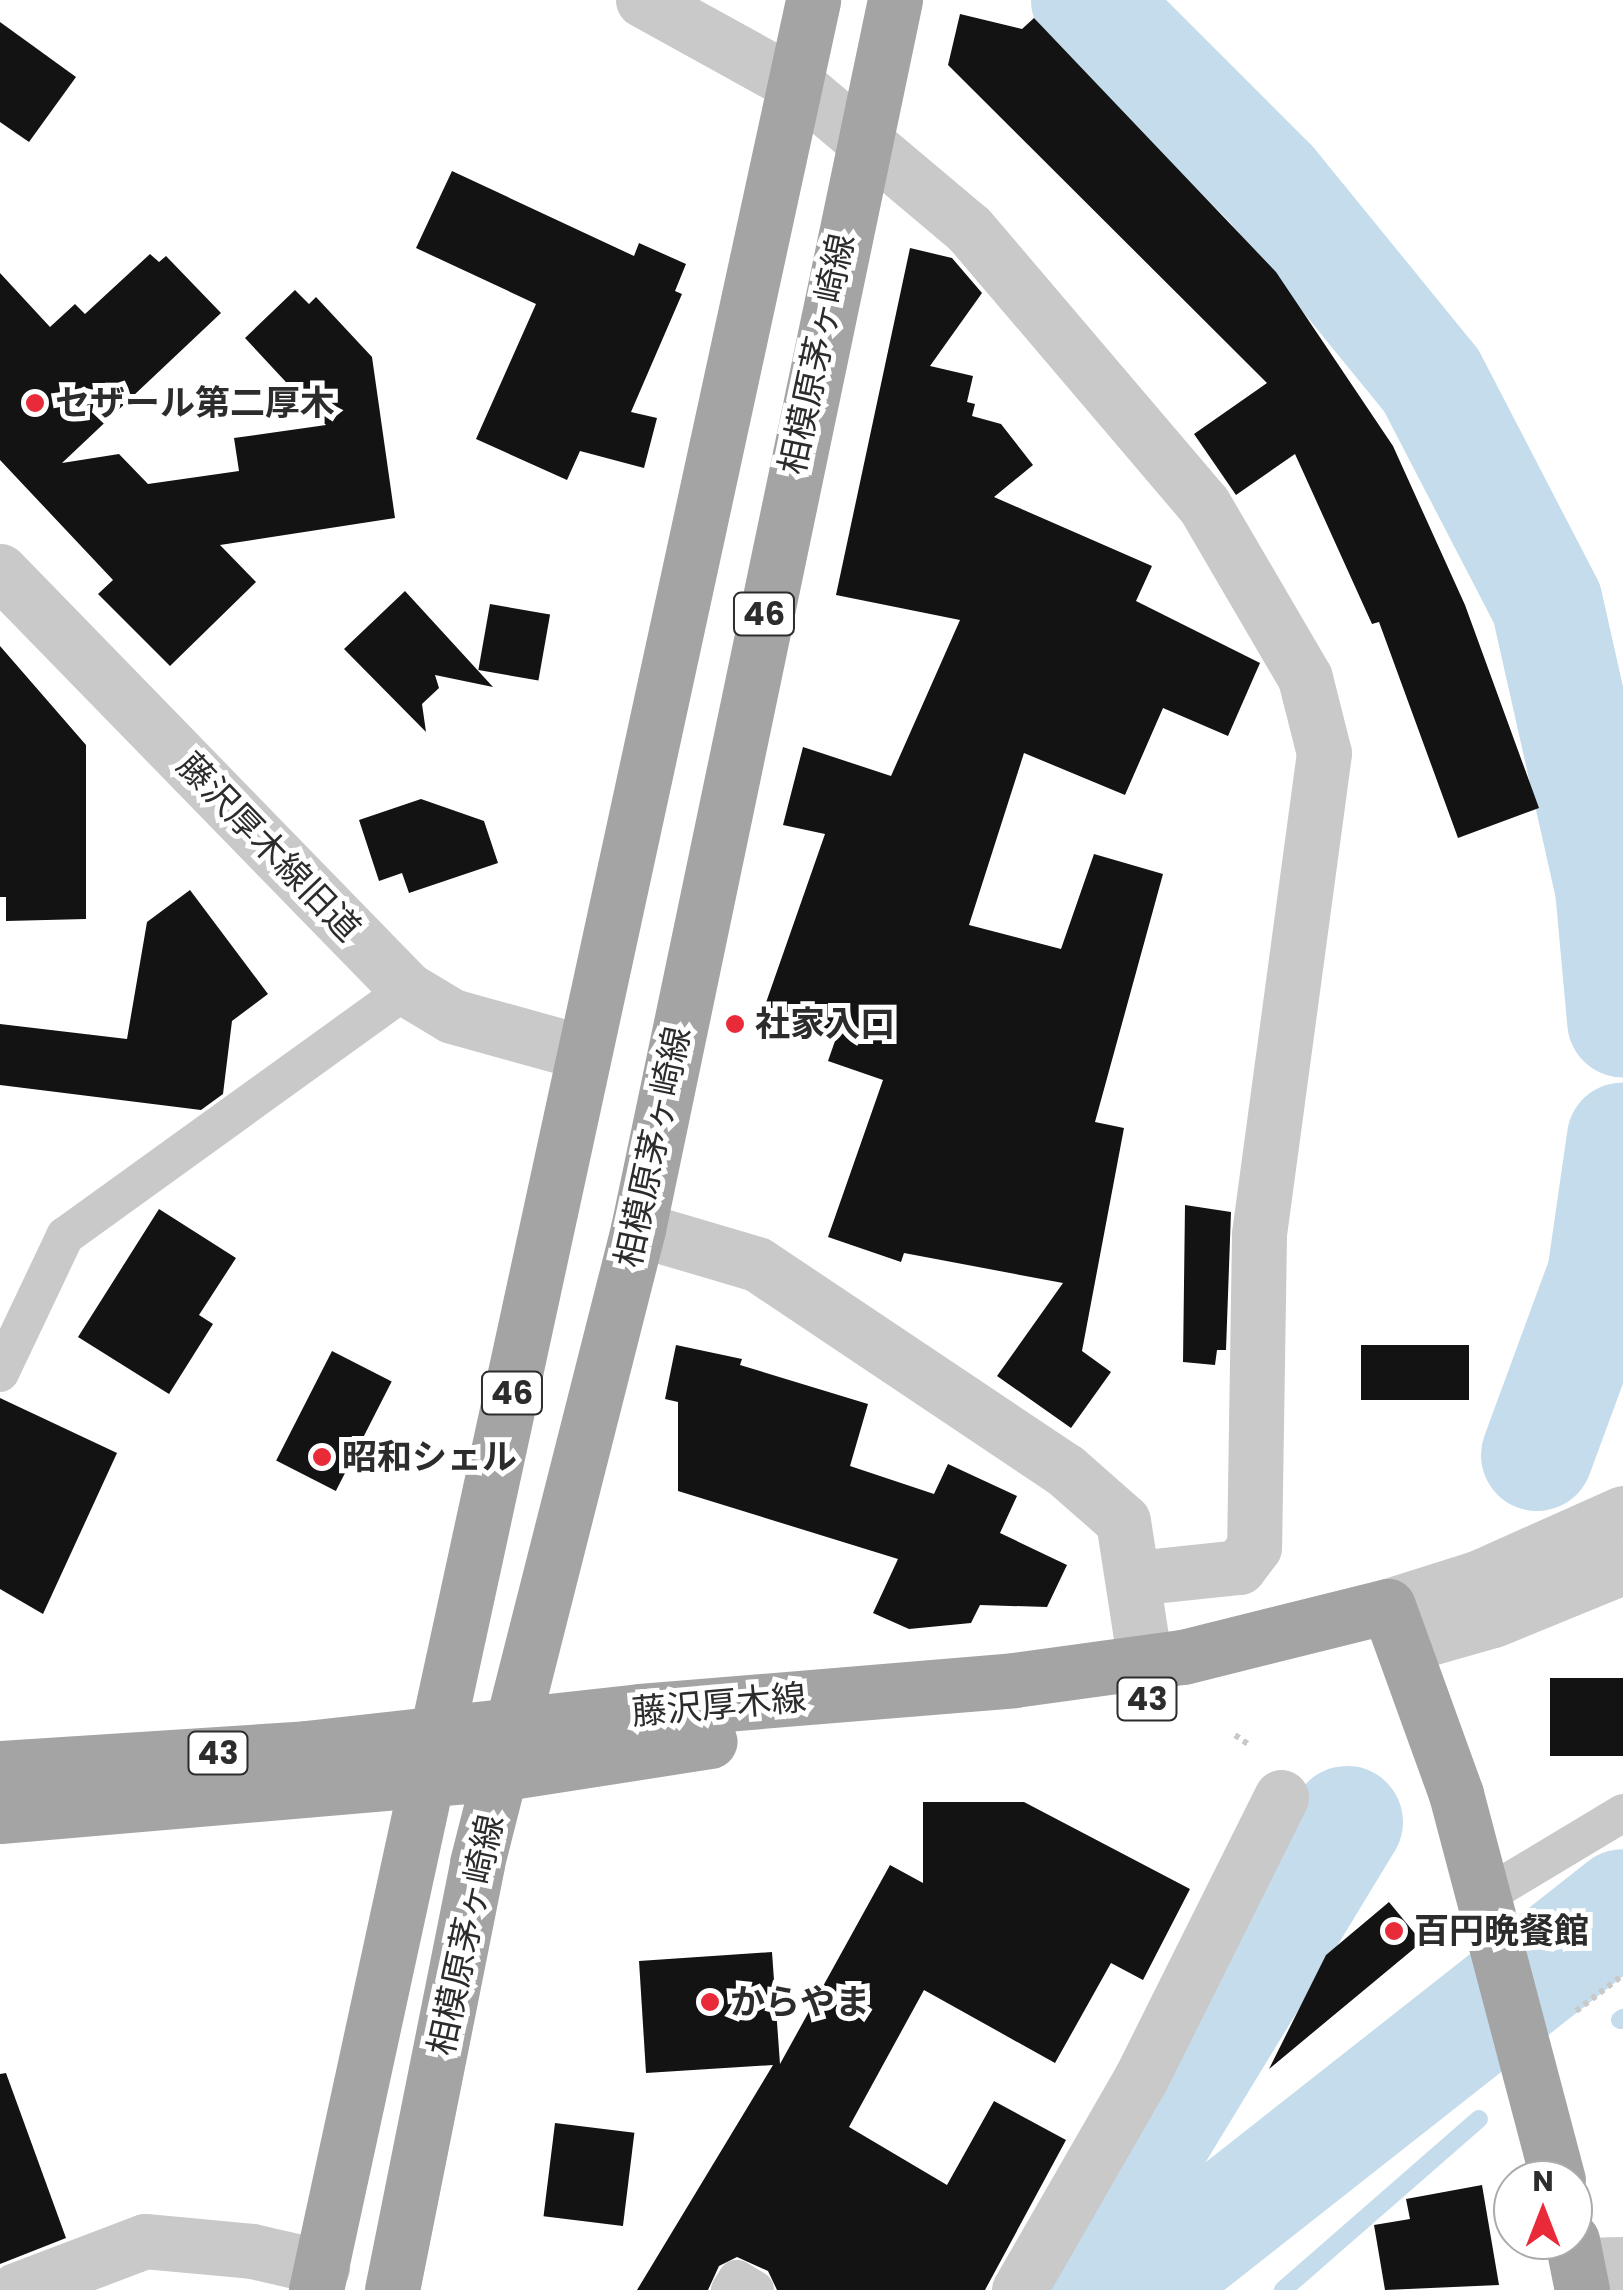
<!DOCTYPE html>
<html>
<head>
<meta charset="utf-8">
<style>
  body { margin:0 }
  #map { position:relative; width:1623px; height:2290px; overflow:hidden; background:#fff; font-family:Poppins,"Noto Sans JP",sans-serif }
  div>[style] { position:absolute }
  .water>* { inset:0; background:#c4dceb }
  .stream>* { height:18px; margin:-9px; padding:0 9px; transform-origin:9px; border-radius:9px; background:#c4dceb }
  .river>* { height:112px; margin:-56px; padding:0 56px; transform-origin:56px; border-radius:56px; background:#c4dceb }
  .building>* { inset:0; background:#131313; transform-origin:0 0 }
  .path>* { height:6px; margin-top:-3px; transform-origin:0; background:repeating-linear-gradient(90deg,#c9c9c9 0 5px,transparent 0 10px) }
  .service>* { height:38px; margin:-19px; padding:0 19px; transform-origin:19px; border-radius:19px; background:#c9c9c9 }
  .minor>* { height:55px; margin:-27.5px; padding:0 27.5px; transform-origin:27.5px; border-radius:27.5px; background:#c9c9c9 }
  .tertiary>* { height:55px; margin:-27.5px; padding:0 27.5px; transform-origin:27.5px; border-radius:27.5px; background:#c9c9c9 }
  .primary>* { height:55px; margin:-27.5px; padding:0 27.5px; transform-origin:27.5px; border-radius:27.5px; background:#a4a4a4 }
  .dots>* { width:28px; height:28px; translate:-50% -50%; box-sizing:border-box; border:5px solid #fff; border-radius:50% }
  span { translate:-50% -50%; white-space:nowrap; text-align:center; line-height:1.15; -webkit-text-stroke:10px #fff; paint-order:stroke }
  .shield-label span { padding:2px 8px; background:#fff; border:2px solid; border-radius:8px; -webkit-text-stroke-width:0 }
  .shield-label { font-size:32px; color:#2c2c2c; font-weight:700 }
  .street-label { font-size:35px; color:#2c2c2c }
  .poi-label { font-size:35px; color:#2c2c2c; font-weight:700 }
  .left { translate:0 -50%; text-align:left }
  .north { position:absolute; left:1493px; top:2160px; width:100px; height:100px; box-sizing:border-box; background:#fff; border:2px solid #ababab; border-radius:50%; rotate:0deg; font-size:28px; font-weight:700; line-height:40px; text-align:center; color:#2c2c2c }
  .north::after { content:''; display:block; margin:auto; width:35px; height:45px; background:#e82a39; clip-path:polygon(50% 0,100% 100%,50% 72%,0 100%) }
</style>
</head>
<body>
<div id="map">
  <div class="water">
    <div style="clip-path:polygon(1095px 2211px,1139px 2225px,1211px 2270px,1195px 2290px,1053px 2290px)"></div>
  </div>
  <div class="stream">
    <div style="left:1620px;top:2020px;width:4px;rotate:-34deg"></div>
    <div style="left:1283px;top:2290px;width:260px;rotate:-41.1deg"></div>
  </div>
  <div class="river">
    <div style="left:1087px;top:0;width:260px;rotate:45deg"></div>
    <div style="left:1271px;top:184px;width:253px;rotate:50.8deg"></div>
    <div style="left:1431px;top:380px;width:252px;rotate:62.6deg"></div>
    <div style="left:1547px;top:604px;width:291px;rotate:77.3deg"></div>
    <div style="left:1611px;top:888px;width:134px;rotate:84.8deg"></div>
    <div style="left:1537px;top:1455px;width:191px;rotate:-69.8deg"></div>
    <div style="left:1603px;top:1276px;width:139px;rotate:-81.8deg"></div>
    <div style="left:1077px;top:2290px;width:81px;rotate:-67.5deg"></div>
    <div style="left:1108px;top:2215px;width:460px;rotate:-58.7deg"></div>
    <div style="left:1122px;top:2290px;width:47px;rotate:-29.3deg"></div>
    <div style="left:1163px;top:2267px;width:585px;rotate:-38.2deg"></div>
  </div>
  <div class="building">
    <div style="clip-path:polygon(960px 14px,1022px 29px,1034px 18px,1276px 272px,1393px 446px,1465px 605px,1539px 808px,1458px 838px,1379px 622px,1372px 624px,1295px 454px,1236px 495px,1194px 434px,1267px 383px,948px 65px)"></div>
    <div style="clip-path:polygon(0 22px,76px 77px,29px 142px,0 122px)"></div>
    <div style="clip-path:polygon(452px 171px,634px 256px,639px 243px,686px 264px,675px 291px,682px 294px,631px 412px,657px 418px,644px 468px,580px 451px,567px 480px,476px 439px,536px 304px,416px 248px)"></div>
    <div style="clip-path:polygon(910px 248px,952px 258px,982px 293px,930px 366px,973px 376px,967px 402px,975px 404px,972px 416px,1001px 424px,1033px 465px,994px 497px,1152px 566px,1136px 601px,1260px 663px,1228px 736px,1163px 708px,1125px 795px,1024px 753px,969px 925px,1061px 949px,1094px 854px,1163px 874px,1095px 1122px,1124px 1128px,1082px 1351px,1111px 1372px,1071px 1428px,997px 1376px,1063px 1283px,904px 1253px,901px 1262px,828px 1237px,883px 1080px,828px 1061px,836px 1038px,762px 1014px,825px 834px,783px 825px,803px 747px,891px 776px,960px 620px,836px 595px)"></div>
    <div style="clip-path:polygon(150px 254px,159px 262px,166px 256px,221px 313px,62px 463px,119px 454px,148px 484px,239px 471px,234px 438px,326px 425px,245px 338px,295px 290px,309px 304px,316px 297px,372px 357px,395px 518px,220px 545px,256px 582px,170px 666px,98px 594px,113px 580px,0 460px,0 273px,50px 327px,75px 304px,85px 314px)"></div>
    <div style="clip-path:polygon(405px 591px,493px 687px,435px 675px,439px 688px,422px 704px,426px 732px,344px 649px)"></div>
    <div style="left:490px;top:604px;width:61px;height:67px;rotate:10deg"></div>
    <div style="clip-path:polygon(0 646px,86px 745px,86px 919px,6px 921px,6px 897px,0 897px)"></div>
    <div style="clip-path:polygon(421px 799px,484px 821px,498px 863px,409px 893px,402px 873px,379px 881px,359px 820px)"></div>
    <div style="clip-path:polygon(190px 890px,268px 994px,232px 1021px,223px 1094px,201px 1110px,0 1085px,0 1024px,127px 1039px,147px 922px)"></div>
    <div style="clip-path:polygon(1185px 1205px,1231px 1212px,1226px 1350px,1217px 1350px,1215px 1365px,1183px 1362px)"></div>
    <div style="clip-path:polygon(159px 1209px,236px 1258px,199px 1315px,213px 1324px,169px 1394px,78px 1337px)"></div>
    <div style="clip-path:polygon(676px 1345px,742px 1359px,740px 1365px,868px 1404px,850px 1466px,934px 1494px,948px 1464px,1017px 1496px,1000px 1533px,1067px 1565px,1047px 1607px,980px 1605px,971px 1623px,909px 1629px,873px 1613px,898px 1559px,678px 1491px,678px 1402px,665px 1399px)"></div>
    <div style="left:1361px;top:1345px;width:108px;height:55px"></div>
    <div style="left:332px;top:1351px;width:67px;height:123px;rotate:27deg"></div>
    <div style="clip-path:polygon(0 1398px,117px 1453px,43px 1614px,0 1589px)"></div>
    <div style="left:1623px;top:1678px;width:78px;height:73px;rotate:90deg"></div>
    <div style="clip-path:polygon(923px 1802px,1024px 1802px,1190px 1889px,1143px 1980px,1111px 1963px,1055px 2063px,924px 1990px,849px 2127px,947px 2185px,994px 2101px,1066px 2140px,985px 2290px,777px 2290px,768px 2271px,737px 2257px,719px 2266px,708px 2290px,637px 2290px,773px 2065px,646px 2073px,639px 1961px,772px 1952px,780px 2064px,890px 1865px,923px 1883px)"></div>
    <div style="clip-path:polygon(1389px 1902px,1422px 1942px,1269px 2069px,1326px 1955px)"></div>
    <div style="clip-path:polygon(6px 2073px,66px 2238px,0 2264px,0 2074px)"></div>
    <div style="left:555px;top:2123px;width:80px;height:94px;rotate:7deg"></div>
    <div style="clip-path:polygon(1482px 2185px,1499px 2285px,1385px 2290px,1374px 2225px,1410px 2219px,1406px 2199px)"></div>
  </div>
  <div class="path">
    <div style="left:1235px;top:1735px;width:19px;rotate:35deg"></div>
    <div style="left:1576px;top:2011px;width:59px;rotate:-37.5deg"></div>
  </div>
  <div class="service">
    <div style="left:0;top:1373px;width:152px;rotate:-64.6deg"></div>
    <div style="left:65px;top:1236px;width:422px;rotate:-35.8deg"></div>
    <div style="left:1485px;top:1896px;width:161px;rotate:-31deg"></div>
    <div style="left:730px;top:2290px;width:13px;rotate:-58deg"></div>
    <div style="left:737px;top:2279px;width:21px;rotate:31deg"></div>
  </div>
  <div class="minor">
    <div style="left:643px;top:0;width:178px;rotate:28.9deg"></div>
    <div style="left:799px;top:86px;width:222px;rotate:40.1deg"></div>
    <div style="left:969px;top:229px;width:362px;rotate:49.6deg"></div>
    <div style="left:1204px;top:505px;width:200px;rotate:59.7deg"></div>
    <div style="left:1305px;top:678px;width:77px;rotate:75.8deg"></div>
    <div style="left:1324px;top:753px;width:486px;rotate:97.7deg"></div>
    <div style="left:1259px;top:1235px;width:312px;rotate:90.9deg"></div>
    <div style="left:1254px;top:1547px;width:25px;rotate:127deg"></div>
    <div style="left:1239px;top:1567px;width:105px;rotate:174deg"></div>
    <div style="left:638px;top:1229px;width:124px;rotate:16.4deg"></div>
    <div style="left:757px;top:1264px;width:371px;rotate:33.8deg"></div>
    <div style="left:1065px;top:1470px;width:77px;rotate:41.3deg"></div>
    <div style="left:1123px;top:1521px;width:144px;rotate:81.2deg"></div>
    <div style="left:1578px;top:2265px;width:45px;rotate:-1.3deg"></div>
    <div style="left:16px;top:2290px;width:138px;rotate:-20.8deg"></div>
    <div style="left:145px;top:2241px;width:107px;rotate:5.3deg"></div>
    <div style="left:252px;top:2251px;width:72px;rotate:12.9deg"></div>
    <div style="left:1019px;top:2290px;width:245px;rotate:-60.1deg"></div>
    <div style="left:1141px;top:2078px;width:314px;rotate:-63.5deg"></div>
  </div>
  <div class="tertiary">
    <div style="left:0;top:571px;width:583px;rotate:45.76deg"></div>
    <div style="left:407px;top:989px;width:52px;rotate:31deg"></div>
    <div style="left:452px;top:1016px;width:135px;rotate:15.5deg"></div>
    <div style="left:1388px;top:1606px;width:93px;rotate:-17.5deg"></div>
    <div style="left:1477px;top:1578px;width:160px;rotate:-24deg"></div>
    <div style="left:1405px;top:1645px;width:91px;rotate:-15.9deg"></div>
    <div style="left:1493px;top:1620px;width:140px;rotate:-22.2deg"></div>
  </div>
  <div class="primary">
    <div style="left:0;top:1768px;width:307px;rotate:-3.7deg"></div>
    <div style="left:306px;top:1748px;width:336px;rotate:-6.3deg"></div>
    <div style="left:640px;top:1711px;width:375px;rotate:-4.7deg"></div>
    <div style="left:1014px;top:1680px;width:171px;rotate:-7.8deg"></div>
    <div style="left:1183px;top:1657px;width:211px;rotate:-14deg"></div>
    <div style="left:1388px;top:1606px;width:200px;rotate:70.1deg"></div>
    <div style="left:1456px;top:1794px;width:399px;rotate:75.2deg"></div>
    <div style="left:0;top:1816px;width:506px;rotate:-4.88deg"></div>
    <div style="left:504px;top:1773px;width:208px;rotate:-8.8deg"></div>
    <div style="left:1572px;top:2240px;width:51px;rotate:78.7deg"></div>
    <div style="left:316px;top:2290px;width:2343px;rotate:-77.75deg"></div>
    <div style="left:392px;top:2290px;width:435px;rotate:-78.7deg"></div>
    <div style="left:477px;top:1863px;width:654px;rotate:-75.75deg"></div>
    <div style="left:638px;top:1229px;width:1256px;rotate:-78.19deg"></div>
  </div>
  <div class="dots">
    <div style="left:35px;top:403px;background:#e82a39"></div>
    <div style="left:735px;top:1024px;background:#e82a39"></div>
    <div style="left:322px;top:1457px;background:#e82a39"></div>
    <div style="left:1394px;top:1931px;background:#e82a39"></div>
    <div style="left:710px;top:2002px;background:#e82a39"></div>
  </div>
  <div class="shield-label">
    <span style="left:764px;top:614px">46</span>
    <span style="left:512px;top:1393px">46</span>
    <span style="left:1147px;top:1699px">43</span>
    <span style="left:218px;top:1753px">43</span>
  </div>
  <div class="street-label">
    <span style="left:817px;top:354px;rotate:-78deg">相模原茅ヶ崎線</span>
    <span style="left:269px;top:847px;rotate:46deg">藤沢厚木線旧道</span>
    <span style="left:653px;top:1147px;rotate:-78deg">相模原茅ヶ崎線</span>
    <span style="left:719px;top:1705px;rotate:-5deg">藤沢厚木線</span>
    <span style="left:466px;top:1935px;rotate:-78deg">相模原茅ヶ崎線</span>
  </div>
  <div class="poi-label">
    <span class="left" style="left:55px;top:403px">セザール第二厚木</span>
    <span class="left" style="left:755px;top:1024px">社家入口</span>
    <span class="left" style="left:342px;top:1457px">昭和シェル</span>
    <span class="left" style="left:1414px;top:1931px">百円晩餐館</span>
    <span class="left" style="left:730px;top:2002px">からやま</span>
  </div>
  <div class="north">N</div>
</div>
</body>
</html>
